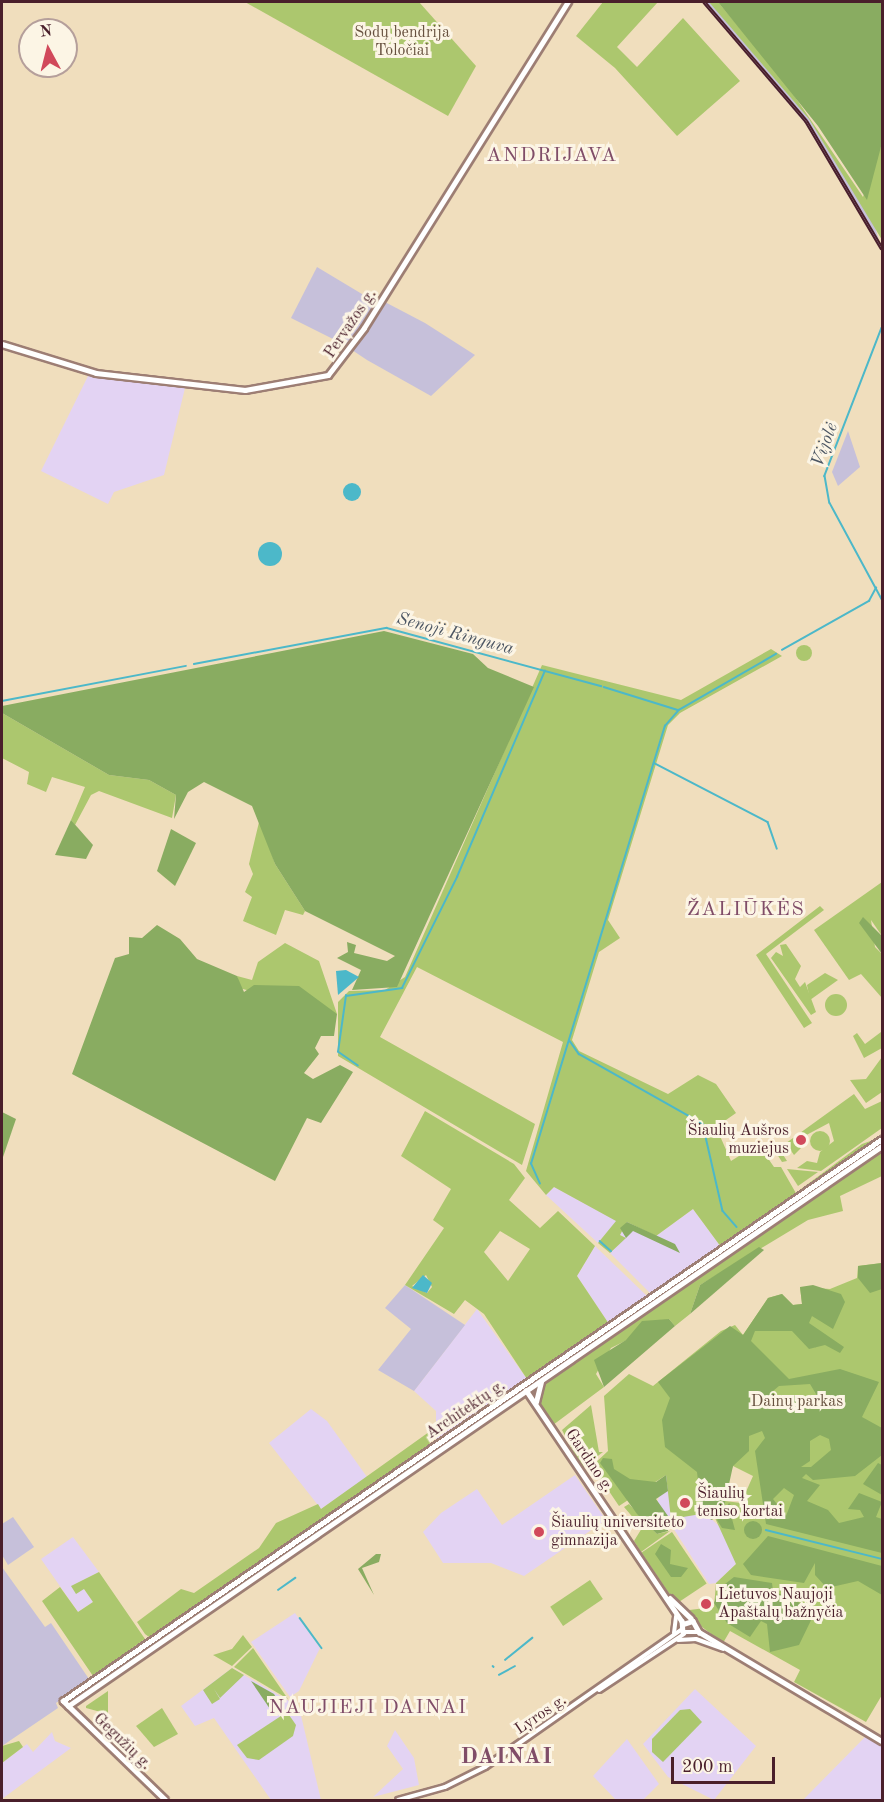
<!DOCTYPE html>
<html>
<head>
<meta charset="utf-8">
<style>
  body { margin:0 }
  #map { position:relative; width:884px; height:1802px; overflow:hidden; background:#f0debd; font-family:"Old Standard TT",serif }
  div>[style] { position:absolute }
  .built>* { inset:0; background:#e3d3f3 }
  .industrial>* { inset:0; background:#c6c0da }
  .green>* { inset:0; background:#acc76e; transform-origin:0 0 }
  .round { border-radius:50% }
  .forest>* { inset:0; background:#89ac61 }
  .water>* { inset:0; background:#4cb8c9 }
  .stream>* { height:1.5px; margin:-0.75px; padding:0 0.75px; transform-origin:0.75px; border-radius:0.75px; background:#4cb8c9 }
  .roads { filter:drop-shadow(2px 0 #9d7e74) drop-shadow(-2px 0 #9d7e74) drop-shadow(0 2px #9d7e74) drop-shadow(0 -2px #9d7e74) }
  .minor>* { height:4px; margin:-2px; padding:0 2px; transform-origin:2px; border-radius:2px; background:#fff }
  .major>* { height:4.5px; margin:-2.25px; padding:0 2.25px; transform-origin:2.25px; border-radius:2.25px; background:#fff }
  .rail>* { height:4px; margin-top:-2px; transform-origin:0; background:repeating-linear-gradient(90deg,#fcf5e5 0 4.5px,#4a1f2b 0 9px); box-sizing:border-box; border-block:2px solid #4a1f2b }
  .dots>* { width:16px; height:16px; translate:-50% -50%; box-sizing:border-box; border:3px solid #fcf5e5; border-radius:50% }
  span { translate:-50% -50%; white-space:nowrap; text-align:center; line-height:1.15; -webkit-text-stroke:6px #fcf5e5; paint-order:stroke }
  .park-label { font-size:16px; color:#67513f }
  .street-label { font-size:16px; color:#4a1f2b }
  .poi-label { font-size:16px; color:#4a1f2b }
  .right { translate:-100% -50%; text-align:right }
  .left { translate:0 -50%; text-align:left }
  .water-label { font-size:18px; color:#4b5562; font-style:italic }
  .quarter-label { font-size:20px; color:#804d68; letter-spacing:1.5px }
  .district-label { font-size:22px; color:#804d68; font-weight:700; letter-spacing:1.5px }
  .frame { position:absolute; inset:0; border:3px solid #4a1f2b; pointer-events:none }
  .north { position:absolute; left:18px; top:18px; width:60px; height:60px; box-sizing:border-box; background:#fcf5e5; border:2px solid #b59f9b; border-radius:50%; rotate:353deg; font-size:16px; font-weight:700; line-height:24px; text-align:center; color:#4a1f2b }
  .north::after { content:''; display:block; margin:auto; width:21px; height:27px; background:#d1495b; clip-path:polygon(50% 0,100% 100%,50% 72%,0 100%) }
  .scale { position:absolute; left:671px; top:1757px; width:104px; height:27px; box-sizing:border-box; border:3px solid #4a1f2b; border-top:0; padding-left:8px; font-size:18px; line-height:21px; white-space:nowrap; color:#4a1f2b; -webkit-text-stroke:4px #fcf5e5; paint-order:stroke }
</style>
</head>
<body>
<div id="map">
  <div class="built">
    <div style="clip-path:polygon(89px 374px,185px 388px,164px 475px,114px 492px,108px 504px,41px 471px)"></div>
    <div style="clip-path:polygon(554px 1187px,617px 1221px,598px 1243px,546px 1195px)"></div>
    <div style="clip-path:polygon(693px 1209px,721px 1247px,650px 1293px,610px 1253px,625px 1238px,620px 1235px,627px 1222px,656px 1236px)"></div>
    <div style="clip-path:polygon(595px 1246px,647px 1296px,609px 1324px,577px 1276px)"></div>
    <div style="clip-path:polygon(477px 1309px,527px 1379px,436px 1442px,436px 1411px,414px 1391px)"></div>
    <div style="clip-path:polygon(311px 1409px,327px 1421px,367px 1477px,321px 1509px,269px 1443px)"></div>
    <div style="clip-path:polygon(575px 1475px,606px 1520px,524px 1576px,491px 1563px,443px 1563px,423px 1532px,441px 1513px,477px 1489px,502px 1525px)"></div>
    <div style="clip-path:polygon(666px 1475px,725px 1532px,736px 1564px,716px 1583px,709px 1584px,657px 1503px)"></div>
    <div style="clip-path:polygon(73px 1537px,99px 1572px,72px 1586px,84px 1589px,93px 1602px,78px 1612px,41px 1559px)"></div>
    <div style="clip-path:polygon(295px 1613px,320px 1648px,299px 1691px,290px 1697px,251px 1642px)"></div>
    <div style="clip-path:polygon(232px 1668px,289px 1701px,291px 1708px,299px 1707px,321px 1800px,271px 1800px,214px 1718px,195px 1726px,181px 1706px)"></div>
    <div style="clip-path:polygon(695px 1689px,756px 1746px,714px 1800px,668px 1777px,643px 1744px)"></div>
    <div style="clip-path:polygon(395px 1730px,414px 1758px,419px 1785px,373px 1797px,403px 1769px,387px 1746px)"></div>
    <div style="clip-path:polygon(52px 1732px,55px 1741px,71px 1748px,2px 1799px,2px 1763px,27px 1744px,33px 1752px)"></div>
    <div style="clip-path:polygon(865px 1737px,882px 1746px,882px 1800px,803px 1800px)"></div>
    <div style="clip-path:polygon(627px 1739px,659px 1784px,643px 1800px,616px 1800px,593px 1776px)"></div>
  </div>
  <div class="industrial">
    <div style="clip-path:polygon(702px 2px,709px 2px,737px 31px,809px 119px,874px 223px,882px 252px,805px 123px)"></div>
    <div style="clip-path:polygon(317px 267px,377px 303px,349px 347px,291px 318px)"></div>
    <div style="clip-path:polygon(383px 301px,425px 323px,475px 355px,431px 396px,367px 360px,352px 350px)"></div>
    <div style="clip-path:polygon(848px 431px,860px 467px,838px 486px,832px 472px)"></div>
    <div style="clip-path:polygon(405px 1285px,465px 1325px,414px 1391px,378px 1370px,411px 1329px,385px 1308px)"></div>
    <div style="clip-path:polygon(13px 1517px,34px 1547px,8px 1565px,2px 1555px,2px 1524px)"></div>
    <div style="clip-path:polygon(2px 1567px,45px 1627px,51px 1623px,89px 1679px,56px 1703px,58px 1708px,2px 1746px)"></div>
  </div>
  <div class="green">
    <div style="clip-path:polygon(245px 2px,419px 2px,476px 66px,448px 116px)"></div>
    <div style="clip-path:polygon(603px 2px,658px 2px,617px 47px,637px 67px,683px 18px,740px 81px,677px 136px,615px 68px,576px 36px)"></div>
    <div style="clip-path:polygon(709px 2px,718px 2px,787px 85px,863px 197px,882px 143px,882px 240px,809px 119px)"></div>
    <div class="round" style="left:796px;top:645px;width:16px;height:16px"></div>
    <div style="clip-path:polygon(771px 649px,782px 656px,680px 713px,668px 725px,608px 920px,620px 938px,599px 952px,572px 1040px,579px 1051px,668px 1094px,698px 1075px,716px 1084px,736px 1113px,716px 1127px,731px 1161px,758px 1144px,774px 1167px,781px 1167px,797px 1195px,721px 1247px,693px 1209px,656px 1236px,627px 1222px,620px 1235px,626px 1238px,610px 1253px,598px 1243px,616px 1221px,554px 1187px,546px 1195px,526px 1171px,563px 1042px,417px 967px,380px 1037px,535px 1124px,522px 1165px,338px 1056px,338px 1002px,349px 991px,385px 990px,405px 977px,542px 665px,681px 700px)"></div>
    <div style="clip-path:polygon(2px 713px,109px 775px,149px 780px,176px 795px,172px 818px,99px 791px,91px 795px,75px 825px,71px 820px,85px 787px,52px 777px,46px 792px,27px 784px,29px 772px,2px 758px)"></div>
    <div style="clip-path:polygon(260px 818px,275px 864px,305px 911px,303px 915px,285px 910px,276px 935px,243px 921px,252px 897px,245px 892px,253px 874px,249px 864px)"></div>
    <div style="clip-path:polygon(882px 882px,882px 936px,871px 920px,875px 947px,882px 954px,882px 998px,861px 974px,849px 980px,814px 930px)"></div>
    <div style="clip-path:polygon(820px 906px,824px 910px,766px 954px,812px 1023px,804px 1028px,756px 955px)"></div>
    <div style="clip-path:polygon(285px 943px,319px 961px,337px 1014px,239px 988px,237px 976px,252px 980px,258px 962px)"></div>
    <div style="clip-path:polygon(786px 944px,801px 966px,795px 979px,800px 987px,805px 982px,816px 1012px,811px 1015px,771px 958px,776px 952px,783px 956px,780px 945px)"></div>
    <div style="clip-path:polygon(825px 973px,838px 980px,810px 1000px,807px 985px)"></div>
    <div class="round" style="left:825px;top:994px;width:22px;height:22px"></div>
    <div style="clip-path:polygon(881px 1032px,882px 1048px,864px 1058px,853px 1036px,857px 1033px,865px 1044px)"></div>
    <div style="clip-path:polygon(882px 1057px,882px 1092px,866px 1103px,850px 1080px,866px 1079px)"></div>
    <div style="clip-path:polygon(854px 1094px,865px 1109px,882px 1101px,882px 1128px,821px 1171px,797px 1168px,807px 1161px,817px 1163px,820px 1152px,834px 1141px,829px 1123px,797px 1140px,804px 1145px,794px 1155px,787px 1145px,780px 1150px,787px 1161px,782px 1162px,775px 1151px)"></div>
    <div style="clip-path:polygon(evenodd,425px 1111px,514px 1164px,525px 1178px,509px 1200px,540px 1228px,558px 1211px,595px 1246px,577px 1276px,609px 1324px,527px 1379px,484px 1314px,465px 1300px,454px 1314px,405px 1285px,444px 1228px,433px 1220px,451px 1189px,401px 1156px,425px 1111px,500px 1231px,530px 1249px,508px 1281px,484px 1252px,500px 1231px,425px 1111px,426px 1275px,432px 1287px,427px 1293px,412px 1286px,426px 1275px)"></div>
    <div class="round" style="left:810px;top:1131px;width:20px;height:20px"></div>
    <div style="clip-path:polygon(876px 1139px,805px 1190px,801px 1189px,862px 1144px)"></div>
    <div style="clip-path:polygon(882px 1151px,882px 1176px,840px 1196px,843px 1211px,808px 1220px,700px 1285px,690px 1314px,675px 1326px,669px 1319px,611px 1348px,596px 1374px,604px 1387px,553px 1425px,537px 1400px,542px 1385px)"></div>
    <div style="clip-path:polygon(787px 1169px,818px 1172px,798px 1186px)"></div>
    <div style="clip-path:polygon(evenodd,882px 1263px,882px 1695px,866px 1722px,794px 1682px,800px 1670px,730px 1631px,723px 1643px,681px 1611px,714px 1607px,716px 1583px,736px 1564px,715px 1518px,707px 1513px,671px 1519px,666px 1475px,619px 1506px,592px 1466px,608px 1451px,604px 1396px,629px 1374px,653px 1386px,721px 1331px,735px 1325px,743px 1335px,768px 1298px,782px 1294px,793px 1305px,802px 1304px,800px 1287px,830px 1289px,857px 1278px,858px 1266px,882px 1263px,733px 1466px,753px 1476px,741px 1503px,725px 1501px,723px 1493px,733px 1466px)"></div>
    <div style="clip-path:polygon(591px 1405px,599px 1452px,603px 1452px,582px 1468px,562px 1430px)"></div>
    <div style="clip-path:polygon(429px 1432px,430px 1446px,178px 1619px,149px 1637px,145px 1634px,137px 1622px,181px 1589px,194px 1593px,259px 1548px,276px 1523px,318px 1504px,321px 1509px)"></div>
    <div style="clip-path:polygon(429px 1452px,431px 1453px,200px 1611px,200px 1610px)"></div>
    <div style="clip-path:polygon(629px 1504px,657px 1534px,670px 1531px,641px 1552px,634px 1541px,642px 1528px,624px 1507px)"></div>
    <div style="left:672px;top:1532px;width:62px;height:37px;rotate:56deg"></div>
    <div style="clip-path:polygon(99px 1572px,145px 1639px,93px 1676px,42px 1601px,60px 1587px,78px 1612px,93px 1602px,84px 1589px,76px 1594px,71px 1586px)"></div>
    <div style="left:590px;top:1580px;width:23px;height:48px;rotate:56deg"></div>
    <div style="clip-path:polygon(243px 1635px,252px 1647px,232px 1666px,213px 1655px,232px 1649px)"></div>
    <div style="clip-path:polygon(253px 1648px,288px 1699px,234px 1667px)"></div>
    <div style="clip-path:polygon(232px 1668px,244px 1675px,220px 1698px,214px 1689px,220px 1699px,212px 1704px,203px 1690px)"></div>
    <div style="clip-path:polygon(108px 1691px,108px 1714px,86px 1708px,86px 1706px)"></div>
    <div style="clip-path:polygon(162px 1708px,178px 1734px,154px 1747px,136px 1726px)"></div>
    <div style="clip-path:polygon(690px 1709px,702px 1722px,663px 1762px,652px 1752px,652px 1739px,680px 1710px)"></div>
    <div style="clip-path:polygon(287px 1712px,296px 1725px,293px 1736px,259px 1760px,247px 1758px,237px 1745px)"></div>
    <div style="clip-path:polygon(19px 1741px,23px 1747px,2px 1763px,2px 1746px)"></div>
  </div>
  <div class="forest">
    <div style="clip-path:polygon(718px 2px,882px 2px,882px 143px,867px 200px,818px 126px)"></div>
    <div style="clip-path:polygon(384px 631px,473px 654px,488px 668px,534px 687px,397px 987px,352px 990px,361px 970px,337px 958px,348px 952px,347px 942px,356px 945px,354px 953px,387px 961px,395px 956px,305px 911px,275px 864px,252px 806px,204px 782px,188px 792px,174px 819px,176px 795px,149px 780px,109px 775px,2px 713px,2px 706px)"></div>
    <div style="clip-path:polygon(71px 820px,93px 845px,86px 859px,55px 855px)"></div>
    <div style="clip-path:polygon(171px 829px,196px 843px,175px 886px,157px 871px)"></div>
    <div style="clip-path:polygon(863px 917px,882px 936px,882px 954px,859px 923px)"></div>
    <div style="clip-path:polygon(157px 925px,180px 939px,197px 959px,237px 976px,244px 992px,254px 985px,299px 986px,337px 1014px,334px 1036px,321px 1036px,315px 1048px,319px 1054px,304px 1073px,313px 1079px,340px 1065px,353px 1072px,321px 1123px,307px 1118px,275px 1181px,72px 1074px,115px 958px,129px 954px,129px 937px,142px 938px)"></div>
    <div style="clip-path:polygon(2px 1112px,16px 1119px,2px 1160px)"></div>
    <div style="clip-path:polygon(627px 1222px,675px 1244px,680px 1253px,633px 1231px,626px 1238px,620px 1228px)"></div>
    <div style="clip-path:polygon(759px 1247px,764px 1250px,690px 1314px,700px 1285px)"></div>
    <div style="clip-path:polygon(882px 1263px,882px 1289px,870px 1293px,858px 1278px,858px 1266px)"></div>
    <div style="clip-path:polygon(evenodd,813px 1285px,841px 1294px,845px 1302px,833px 1329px,812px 1316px,809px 1323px,844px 1347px,840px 1353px,825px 1345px,809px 1349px,792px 1331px,755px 1331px,751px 1341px,789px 1379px,840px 1369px,879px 1382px,862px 1417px,882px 1428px,882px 1455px,855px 1476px,813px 1480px,806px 1474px,802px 1478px,820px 1485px,807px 1501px,828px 1510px,839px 1523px,864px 1517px,860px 1510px,848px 1509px,859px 1493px,882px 1502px,876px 1517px,882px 1519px,882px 1553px,766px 1524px,755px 1451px,765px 1438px,762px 1431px,749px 1436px,749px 1451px,733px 1466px,724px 1507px,712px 1520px,702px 1515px,697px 1472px,665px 1447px,662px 1420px,670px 1398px,658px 1382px,730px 1326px,743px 1335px,768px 1298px,782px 1294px,793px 1305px,802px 1304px,800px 1287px,813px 1285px,810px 1384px,819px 1399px,789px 1395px,777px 1407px,773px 1391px,779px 1386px,810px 1384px,813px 1285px,820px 1435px,829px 1439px,831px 1450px,811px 1467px,801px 1467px,810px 1461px,810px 1441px,820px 1435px,813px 1285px,784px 1488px,794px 1495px,786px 1516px,773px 1499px,784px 1488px)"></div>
    <div style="clip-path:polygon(669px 1319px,675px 1326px,604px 1387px,594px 1360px,626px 1340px,642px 1321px)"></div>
    <div style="clip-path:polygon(603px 1458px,612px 1459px,614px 1469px,630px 1479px,656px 1482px,666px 1475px,668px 1491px,656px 1499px,668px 1516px,668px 1531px,657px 1534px,637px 1514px,600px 1463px)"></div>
    <div style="clip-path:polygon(878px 1463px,882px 1465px,882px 1495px,863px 1484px)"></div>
    <div style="clip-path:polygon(729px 1503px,735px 1509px,731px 1515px,735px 1530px,722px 1528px,717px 1520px)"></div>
    <div class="round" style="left:744px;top:1521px;width:18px;height:18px"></div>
    <div style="clip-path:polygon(768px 1536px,882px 1566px,882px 1595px,858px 1581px,827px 1588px,815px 1575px,815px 1563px,804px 1583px,751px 1575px,743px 1564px)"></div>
    <div style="clip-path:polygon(661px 1544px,671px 1550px,670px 1564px,688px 1568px,681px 1577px,671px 1577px,655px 1554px)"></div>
    <div style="clip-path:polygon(376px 1554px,381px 1554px,379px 1562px,362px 1568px,374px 1595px,358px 1569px)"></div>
    <div style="clip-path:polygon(734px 1577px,772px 1583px,773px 1591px,816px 1610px,799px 1645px,770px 1652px,767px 1624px,761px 1621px,750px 1637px,727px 1623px,714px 1603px,720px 1588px)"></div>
    <div style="clip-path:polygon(251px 1681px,274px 1694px,280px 1704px,270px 1709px)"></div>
  </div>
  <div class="water">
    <div class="round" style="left:343px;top:483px;width:18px;height:18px"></div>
    <div class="round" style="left:258px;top:542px;width:24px;height:24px"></div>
    <div style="clip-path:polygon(346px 970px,359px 977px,338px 995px,336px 971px)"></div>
    <div style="clip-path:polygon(423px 1275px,432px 1283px,427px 1293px,412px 1288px)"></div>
  </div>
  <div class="stream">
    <div style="left:882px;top:328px;width:159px;rotate:111.1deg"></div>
    <div style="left:825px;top:476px;width:27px;rotate:80deg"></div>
    <div style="left:830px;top:503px;width:109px;rotate:61.6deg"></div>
    <div style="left:782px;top:650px;width:100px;rotate:-29.4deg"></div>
    <div style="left:869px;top:601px;width:15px;rotate:-62deg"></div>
    <div style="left:194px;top:664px;width:196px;rotate:-10.6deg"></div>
    <div style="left:387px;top:628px;width:222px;rotate:15.2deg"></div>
    <div style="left:604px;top:687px;width:77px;rotate:17.3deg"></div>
    <div style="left:2px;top:701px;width:187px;rotate:-10.8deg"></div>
    <div style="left:654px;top:763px;width:128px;rotate:27.4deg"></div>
    <div style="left:768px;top:822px;width:28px;rotate:71deg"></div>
    <div style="left:570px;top:1041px;width:16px;rotate:55deg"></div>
    <div style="left:579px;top:1054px;width:142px;rotate:29.4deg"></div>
    <div style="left:703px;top:1124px;width:89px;rotate:77.1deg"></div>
    <div style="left:723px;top:1211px;width:21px;rotate:49deg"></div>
    <div style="left:358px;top:1066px;width:24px;rotate:-145deg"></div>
    <div style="left:338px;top:1052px;width:57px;rotate:-81.9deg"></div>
    <div style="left:346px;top:996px;width:57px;rotate:-8.1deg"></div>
    <div style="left:402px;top:988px;width:124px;rotate:-63.6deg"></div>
    <div style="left:457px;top:877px;width:224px;rotate:-66.9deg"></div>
    <div style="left:540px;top:1184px;width:22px;rotate:-114deg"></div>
    <div style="left:531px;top:1164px;width:458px;rotate:-73deg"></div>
    <div style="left:665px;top:726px;width:21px;rotate:-49deg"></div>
    <div style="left:679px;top:710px;width:112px;rotate:-30deg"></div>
    <div style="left:600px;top:1241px;width:15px;rotate:42deg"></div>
    <div style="left:766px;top:1530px;width:120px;rotate:14deg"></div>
    <div style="left:278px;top:1590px;width:21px;rotate:-35deg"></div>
    <div style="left:300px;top:1618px;width:37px;rotate:54deg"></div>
    <div style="left:505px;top:1660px;width:35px;rotate:-39deg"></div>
    <div style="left:493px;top:1666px;width:1px;rotate:45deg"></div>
    <div style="left:499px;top:1675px;width:18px;rotate:-29deg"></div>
  </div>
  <div class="roads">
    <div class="minor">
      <div style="left:674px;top:1633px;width:17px;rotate:-83deg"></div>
      <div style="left:678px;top:1640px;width:18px;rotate:-3deg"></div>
      <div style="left:696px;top:1639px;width:29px;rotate:20deg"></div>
      <div style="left:599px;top:1690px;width:102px;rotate:-33.4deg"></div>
      <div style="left:398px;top:1800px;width:49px;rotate:-15.5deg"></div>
      <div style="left:445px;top:1787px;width:45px;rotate:-26.6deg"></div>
      <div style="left:485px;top:1767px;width:241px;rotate:-35deg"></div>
    </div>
    <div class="major">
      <div style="left:2px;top:344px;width:98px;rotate:17.1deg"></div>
      <div style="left:96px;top:373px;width:150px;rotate:6.5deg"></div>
      <div style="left:245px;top:390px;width:84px;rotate:-10.2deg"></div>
      <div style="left:328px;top:375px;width:59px;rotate:-52.5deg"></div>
      <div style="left:364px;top:328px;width:385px;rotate:-58deg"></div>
      <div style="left:526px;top:1390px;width:279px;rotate:56deg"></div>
      <div style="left:682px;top:1621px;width:11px;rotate:85deg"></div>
      <div style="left:683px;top:1632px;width:16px"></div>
      <div style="left:536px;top:1402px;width:21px;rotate:-76deg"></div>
      <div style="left:670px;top:1598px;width:29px;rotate:44deg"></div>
      <div style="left:683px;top:1624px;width:10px;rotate:-17deg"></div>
      <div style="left:693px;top:1621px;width:13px;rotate:61deg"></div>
      <div style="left:699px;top:1632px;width:213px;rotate:30.8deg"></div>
      <div style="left:68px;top:1706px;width:988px;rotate:-34.53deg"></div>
      <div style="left:165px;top:1800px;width:142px;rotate:-135.9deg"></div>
      <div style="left:63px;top:1701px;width:993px;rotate:-34.46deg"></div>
    </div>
  </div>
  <div class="rail">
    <div style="left:704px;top:2px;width:157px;rotate:49.4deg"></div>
    <div style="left:806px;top:121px;width:149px;rotate:59.3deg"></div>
  </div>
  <div class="dots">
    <div style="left:801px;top:1140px;background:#d1495b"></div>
    <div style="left:685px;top:1503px;background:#d1495b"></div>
    <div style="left:539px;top:1532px;background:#d1495b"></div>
    <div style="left:706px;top:1604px;background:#d1495b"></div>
  </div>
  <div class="park-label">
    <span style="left:402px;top:42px">Sodų bendrija<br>Toločiai</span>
    <span style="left:797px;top:1402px">Dainų parkas</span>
  </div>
  <div class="street-label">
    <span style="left:351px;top:324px;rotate:-56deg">Pervažos g.</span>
    <span style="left:466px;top:1410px;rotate:-34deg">Architektų g.</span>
    <span style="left:589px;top:1461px;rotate:56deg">Gardino g.</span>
    <span style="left:541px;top:1715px;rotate:-34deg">Lyros g.</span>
    <span style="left:122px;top:1742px;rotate:44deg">Gegužių g.</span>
  </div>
  <div class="poi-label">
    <span class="right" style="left:789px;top:1140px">Šiaulių Aušros<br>muziejus</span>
    <span class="left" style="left:697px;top:1503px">Šiaulių<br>teniso kortai</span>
    <span class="left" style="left:551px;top:1532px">Šiaulių universiteto<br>gimnazija</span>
    <span class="left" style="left:718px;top:1604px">Lietuvos Naujoji<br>Apaštalų bažnyčia</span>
  </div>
  <div class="water-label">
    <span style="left:825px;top:445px;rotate:-70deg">Vijolė</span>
    <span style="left:455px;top:634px;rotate:15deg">Senoji Ringuva</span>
  </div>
  <div class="quarter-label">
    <span style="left:552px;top:156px">ANDRIJAVA</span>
    <span style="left:746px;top:910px">ŽALIŪKĖS</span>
    <span style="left:368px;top:1708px">NAUJIEJI DAINAI</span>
  </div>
  <div class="district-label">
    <span style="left:507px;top:1758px">DAINAI</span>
  </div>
  <div class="frame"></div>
  <div class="north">N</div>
  <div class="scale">200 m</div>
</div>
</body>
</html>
